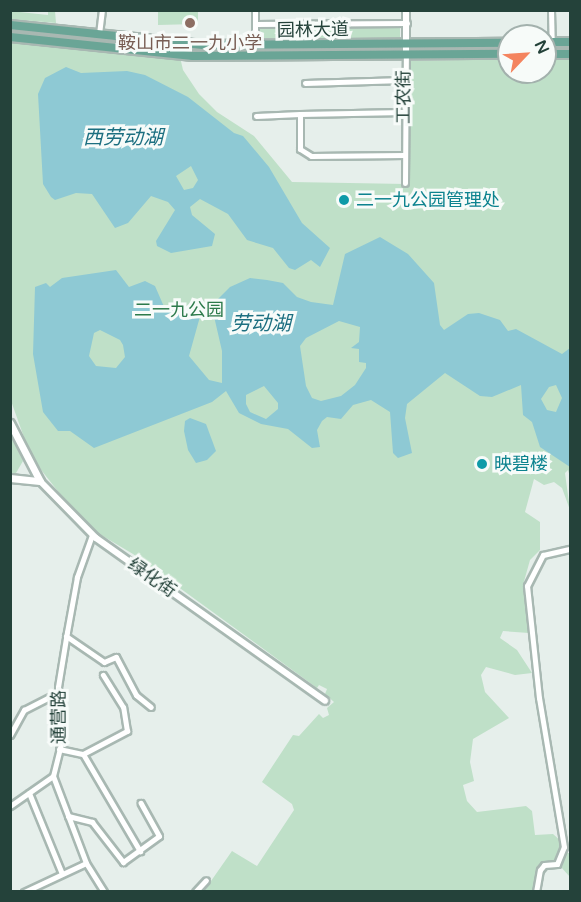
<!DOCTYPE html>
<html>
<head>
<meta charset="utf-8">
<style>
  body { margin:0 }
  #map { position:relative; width:581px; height:902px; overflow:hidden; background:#e6efeb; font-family:"Varela Round","Noto Sans SC",sans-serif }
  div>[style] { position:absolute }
  .green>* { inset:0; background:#bfe0c8; transform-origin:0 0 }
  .water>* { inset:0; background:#8ec9d4 }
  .roads { filter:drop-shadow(2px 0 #a8b8b2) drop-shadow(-2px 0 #a8b8b2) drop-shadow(0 2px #a8b8b2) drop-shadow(0 -2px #a8b8b2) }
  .minor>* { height:5px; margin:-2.5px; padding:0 2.5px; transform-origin:2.5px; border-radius:2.5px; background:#fff }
  .tertiary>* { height:6px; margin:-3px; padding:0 3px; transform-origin:3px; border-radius:3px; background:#fff }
  .secondary>* { height:7px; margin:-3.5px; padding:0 3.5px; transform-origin:3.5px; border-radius:3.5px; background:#fff }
  .primary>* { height:8px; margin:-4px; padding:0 4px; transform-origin:4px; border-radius:4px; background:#6aa596 }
  .dots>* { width:16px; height:16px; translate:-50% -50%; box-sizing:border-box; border:3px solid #f7fbf9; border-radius:50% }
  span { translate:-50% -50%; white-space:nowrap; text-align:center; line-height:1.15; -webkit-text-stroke:6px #f7fbf9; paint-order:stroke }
  .street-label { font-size:18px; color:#24423a }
  .education-label { font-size:18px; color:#785e54 }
  .culture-label { font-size:18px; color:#0d838f }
  .left { translate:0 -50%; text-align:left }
  .park-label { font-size:18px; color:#2d7a4b }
  .water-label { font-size:20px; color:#1c6f80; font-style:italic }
  .frame { position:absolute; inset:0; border:12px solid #24423a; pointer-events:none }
  .north { position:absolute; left:497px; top:24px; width:60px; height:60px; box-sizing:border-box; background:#f7fbf9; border:2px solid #a3b1ad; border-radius:50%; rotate:65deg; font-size:16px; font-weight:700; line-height:24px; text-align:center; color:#24423a }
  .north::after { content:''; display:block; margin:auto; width:21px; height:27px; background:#f4845f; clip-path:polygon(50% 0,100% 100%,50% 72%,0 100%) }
</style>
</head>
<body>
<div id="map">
  <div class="green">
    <div style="clip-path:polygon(10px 11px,48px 15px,48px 11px,55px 11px,56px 23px,11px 19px)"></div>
    <div style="clip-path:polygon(158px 11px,198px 11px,198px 21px,196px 24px,158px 25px)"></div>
    <div style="left:400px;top:27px;width:11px;height:140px;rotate:90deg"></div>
    <div style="clip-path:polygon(10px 42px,180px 57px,183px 70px,199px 94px,217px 112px,254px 136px,292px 182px,406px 184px,405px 68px,410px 61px,509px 59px,509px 72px,545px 72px,545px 58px,570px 58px,570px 477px,568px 470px,565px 473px,570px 510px,562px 488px,554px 482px,544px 485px,534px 479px,525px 512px,540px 522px,540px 550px,530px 560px,523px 585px,529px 633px,503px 631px,500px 638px,517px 650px,532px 673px,515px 675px,486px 667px,481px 675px,485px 692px,509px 718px,473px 739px,470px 762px,474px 781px,463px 785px,467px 801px,477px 812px,526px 806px,532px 811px,535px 835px,553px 834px,562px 842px,555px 860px,537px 868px,533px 891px,204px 891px,232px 851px,257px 866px,294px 810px,292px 804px,262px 782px,293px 735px,299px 736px,319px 714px,323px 718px,329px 715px,327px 708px,334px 702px,325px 694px,327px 689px,319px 685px,317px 688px,133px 554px,96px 532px,71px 508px,31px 457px,10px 398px)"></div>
    <div style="clip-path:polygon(10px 433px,23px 461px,16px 473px,11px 473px)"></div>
    <div style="clip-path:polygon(567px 853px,570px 853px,570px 877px,560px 866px)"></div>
  </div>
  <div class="water">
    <div style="clip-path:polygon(evenodd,66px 67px,81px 73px,127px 71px,145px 75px,188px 97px,234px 133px,243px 136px,269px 167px,302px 223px,330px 248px,320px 267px,311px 260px,295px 270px,289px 268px,273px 248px,247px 240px,228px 214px,200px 199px,190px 207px,192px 215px,215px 234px,212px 246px,171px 253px,157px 246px,156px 241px,175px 210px,168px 202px,151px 196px,128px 223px,115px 228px,92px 194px,76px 193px,55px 200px,51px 197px,43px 184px,38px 94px,45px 78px,66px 67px,191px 166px,198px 180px,193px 188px,184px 190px,176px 176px,191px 166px)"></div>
    <div style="clip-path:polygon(evenodd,380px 237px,408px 254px,434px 283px,440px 325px,444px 330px,468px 314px,479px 313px,500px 320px,508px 331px,516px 329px,562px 354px,570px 348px,570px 467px,540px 447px,532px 422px,523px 415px,521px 385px,492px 397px,480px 396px,445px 373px,407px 404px,405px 418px,412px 453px,398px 458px,393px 453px,390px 412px,371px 400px,353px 405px,341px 419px,327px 417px,322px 421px,317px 430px,320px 447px,312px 448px,288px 429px,261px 424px,239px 413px,226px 391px,212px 402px,94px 448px,70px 431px,58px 431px,43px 412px,33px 354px,35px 287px,46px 283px,50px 287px,62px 278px,116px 270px,129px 287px,145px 281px,155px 286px,165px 309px,184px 308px,201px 313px,189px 356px,209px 380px,222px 383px,222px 351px,213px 312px,218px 299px,230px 287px,250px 278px,267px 280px,283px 283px,297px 297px,311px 302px,333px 305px,345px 254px,380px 237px,339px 321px,360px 327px,359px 342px,351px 348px,359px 349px,359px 362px,366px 363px,366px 368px,355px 385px,341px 396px,321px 401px,312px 398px,306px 386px,300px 346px,306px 338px,339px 321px,380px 237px,100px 330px,120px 340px,123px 345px,125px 357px,116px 368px,96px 366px,89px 356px,94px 333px,100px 330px,380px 237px,556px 385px,562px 398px,556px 412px,547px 410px,541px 399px,549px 387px,556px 385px,380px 237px,264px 386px,278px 403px,278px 409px,266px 419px,250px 412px,246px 404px,246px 395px,264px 386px)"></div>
    <div style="clip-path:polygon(190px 418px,206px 424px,216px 451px,207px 460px,196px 463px,188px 450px,184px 431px,185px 421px)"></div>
  </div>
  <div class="roads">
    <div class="minor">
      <div style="left:551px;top:10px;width:44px;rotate:88.7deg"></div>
      <div style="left:255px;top:24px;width:152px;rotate:-0.4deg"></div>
      <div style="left:99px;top:34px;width:24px;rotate:-83deg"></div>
      <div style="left:255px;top:46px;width:36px;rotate:-90deg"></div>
      <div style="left:305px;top:83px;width:99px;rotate:-1.7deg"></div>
      <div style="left:404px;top:112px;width:104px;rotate:178.9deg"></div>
      <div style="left:300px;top:114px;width:35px;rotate:90deg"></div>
      <div style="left:300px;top:149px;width:13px;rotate:32deg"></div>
      <div style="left:311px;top:156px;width:94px;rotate:-0.6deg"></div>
      <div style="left:256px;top:116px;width:44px;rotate:-2.6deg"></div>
      <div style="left:405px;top:183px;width:129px;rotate:-89.6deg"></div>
      <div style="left:92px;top:535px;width:45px;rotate:109.7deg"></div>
      <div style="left:77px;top:577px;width:56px;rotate:100.3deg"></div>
      <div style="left:67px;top:632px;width:56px;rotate:99.3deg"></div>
      <div style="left:58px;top:687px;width:57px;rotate:87deg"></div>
      <div style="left:61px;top:744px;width:33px;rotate:104deg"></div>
      <div style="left:53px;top:776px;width:93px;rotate:69.2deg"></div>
      <div style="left:86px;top:863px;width:34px;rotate:58deg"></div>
      <div style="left:66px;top:636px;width:46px;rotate:34.4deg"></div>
      <div style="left:104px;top:662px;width:13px;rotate:-23deg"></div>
      <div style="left:116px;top:657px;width:43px;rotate:62.2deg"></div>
      <div style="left:136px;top:695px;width:19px;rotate:39deg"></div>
      <div style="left:10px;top:735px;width:29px;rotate:-61deg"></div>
      <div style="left:24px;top:710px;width:39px;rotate:-27deg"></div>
      <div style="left:59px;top:749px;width:25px;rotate:12deg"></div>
      <div style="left:83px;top:754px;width:50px;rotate:-27.6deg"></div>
      <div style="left:127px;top:731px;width:24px;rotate:-99deg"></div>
      <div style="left:123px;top:707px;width:38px;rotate:-122deg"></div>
      <div style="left:83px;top:754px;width:113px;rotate:59.6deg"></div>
      <div style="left:29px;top:793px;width:87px;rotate:67.8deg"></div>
      <div style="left:10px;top:806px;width:52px;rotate:-34.9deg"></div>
      <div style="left:68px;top:816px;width:25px;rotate:14deg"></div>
      <div style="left:92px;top:822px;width:51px;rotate:52.2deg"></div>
      <div style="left:123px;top:862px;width:44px;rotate:-35.8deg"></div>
      <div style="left:159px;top:836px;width:38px;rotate:-119deg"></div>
      <div style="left:24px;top:892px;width:68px;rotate:-25.1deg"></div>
      <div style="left:195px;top:892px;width:16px;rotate:-47deg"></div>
      <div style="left:536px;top:892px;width:22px;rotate:-80deg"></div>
      <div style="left:540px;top:870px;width:6px;rotate:-51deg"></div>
      <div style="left:544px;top:865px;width:13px;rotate:-4deg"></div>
      <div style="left:557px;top:864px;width:18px;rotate:-68deg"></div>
      <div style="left:564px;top:847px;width:151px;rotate:-99.5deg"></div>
      <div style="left:539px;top:698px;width:113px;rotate:-96.1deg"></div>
      <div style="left:527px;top:586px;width:35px;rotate:-63deg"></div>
      <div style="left:543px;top:555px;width:28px;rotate:-13deg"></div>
    </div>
    <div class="tertiary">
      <div style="left:406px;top:54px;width:44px;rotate:-90deg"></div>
      <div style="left:40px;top:481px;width:80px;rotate:45.5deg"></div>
      <div style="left:96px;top:538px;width:281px;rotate:35.4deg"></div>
    </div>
    <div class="secondary">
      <div style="left:10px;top:423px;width:65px;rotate:62.7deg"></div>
      <div style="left:10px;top:478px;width:30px;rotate:6deg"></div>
    </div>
    <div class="primary">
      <div style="left:10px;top:25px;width:194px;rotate:5.9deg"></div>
      <div style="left:203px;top:45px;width:306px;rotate:-0.4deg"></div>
      <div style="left:10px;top:37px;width:184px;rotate:5.9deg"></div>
      <div style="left:193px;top:56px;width:316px;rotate:-0.4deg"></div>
      <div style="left:545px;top:42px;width:25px"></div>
      <div style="left:545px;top:54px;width:25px"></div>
    </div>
  </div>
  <div class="dots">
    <div style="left:190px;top:23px;background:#8d6e63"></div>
    <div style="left:344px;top:200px;background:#0f9aa8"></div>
    <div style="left:482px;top:464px;background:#0f9aa8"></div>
  </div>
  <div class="street-label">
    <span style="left:313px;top:30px;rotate:-1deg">园林大道</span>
    <span style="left:404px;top:97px;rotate:-90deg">工农街</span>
    <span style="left:152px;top:578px;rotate:35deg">绿化街</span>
    <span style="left:59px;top:717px;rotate:-90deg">通营路</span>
  </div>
  <div class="education-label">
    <span style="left:190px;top:43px">鞍山市二一九小学</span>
  </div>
  <div class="culture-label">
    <span class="left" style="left:356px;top:200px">二一九公园管理处</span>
    <span class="left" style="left:494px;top:464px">映碧楼</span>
  </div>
  <div class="park-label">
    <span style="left:179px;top:310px">二一九公园</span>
  </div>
  <div class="water-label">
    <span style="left:123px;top:138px">西劳动湖</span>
    <span style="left:261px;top:324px">劳动湖</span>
  </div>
  <div class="frame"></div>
  <div class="north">N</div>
</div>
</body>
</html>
